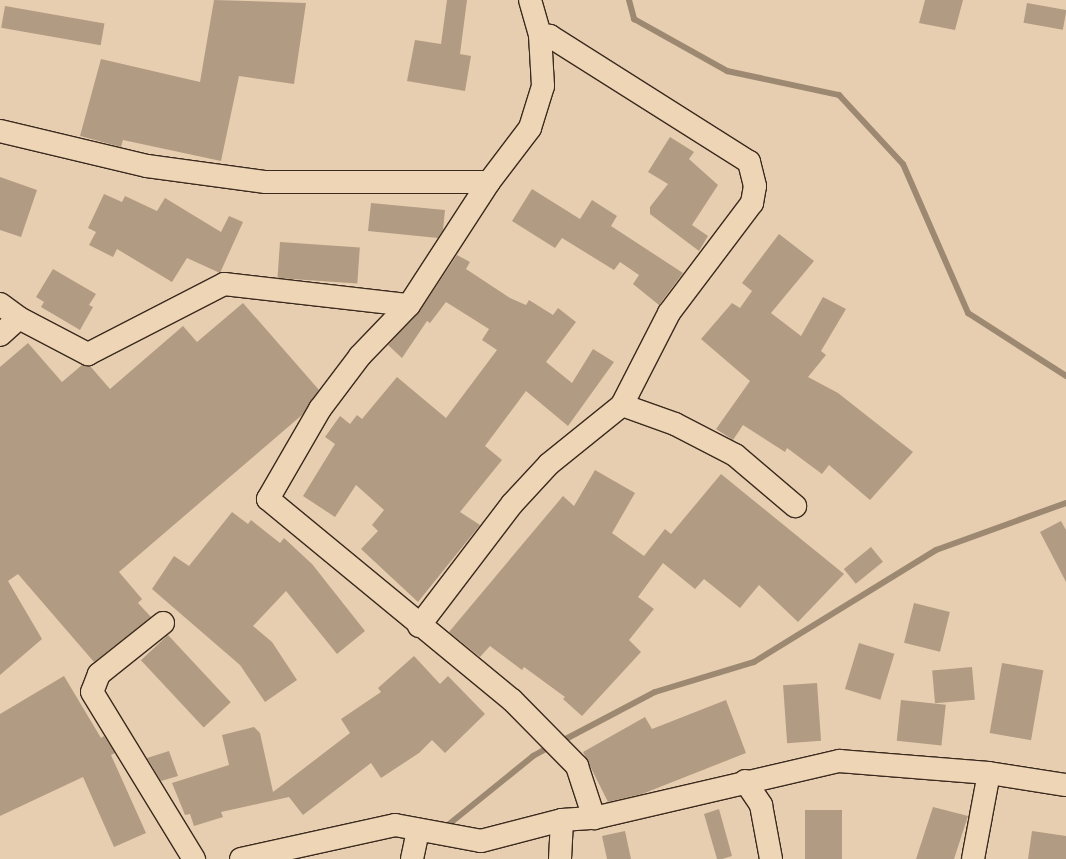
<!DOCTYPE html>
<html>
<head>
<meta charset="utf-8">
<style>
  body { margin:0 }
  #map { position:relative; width:1066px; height:859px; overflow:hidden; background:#e7ceb0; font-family:"Indie Flower",sans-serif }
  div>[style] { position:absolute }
  .stream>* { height:6px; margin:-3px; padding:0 3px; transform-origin:3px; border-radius:3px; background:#9d8972 }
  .building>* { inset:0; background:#b29b83; transform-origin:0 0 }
  .roads { filter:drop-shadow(1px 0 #3b2a1e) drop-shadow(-1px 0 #3b2a1e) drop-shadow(0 1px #3b2a1e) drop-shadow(0 -1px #3b2a1e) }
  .minor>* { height:22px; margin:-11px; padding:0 11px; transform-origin:11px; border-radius:11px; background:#eed5b6 }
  span { translate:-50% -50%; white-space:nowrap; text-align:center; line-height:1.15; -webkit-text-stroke:4px #eed5b6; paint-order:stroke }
</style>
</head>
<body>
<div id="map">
  <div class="stream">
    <div style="left:629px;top:0;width:20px;rotate:75deg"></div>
    <div style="left:634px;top:19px;width:107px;rotate:29.2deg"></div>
    <div style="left:727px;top:71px;width:115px;rotate:12.1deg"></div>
    <div style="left:839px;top:95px;width:94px;rotate:47.2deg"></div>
    <div style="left:903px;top:164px;width:163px;rotate:66.4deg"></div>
    <div style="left:968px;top:313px;width:117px;rotate:32.7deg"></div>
    <div style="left:560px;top:742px;width:107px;rotate:-27.8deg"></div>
    <div style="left:655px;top:692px;width:103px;rotate:-16.9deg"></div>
    <div style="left:754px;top:662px;width:214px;rotate:-31.6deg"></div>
    <div style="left:936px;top:550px;width:138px;rotate:-19.9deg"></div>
    <div style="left:443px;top:829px;width:116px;rotate:-39deg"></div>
    <div style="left:533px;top:756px;width:21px;rotate:-29deg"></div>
  </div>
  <div class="building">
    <div style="clip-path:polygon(214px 0,306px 3px,294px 84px,239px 76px,221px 161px,123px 140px,121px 147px,80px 136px,101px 59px,200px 82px)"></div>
    <div style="clip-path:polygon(447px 0,467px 0,460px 54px,471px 56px,465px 91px,407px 81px,415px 40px,441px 44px)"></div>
    <div style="clip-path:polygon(925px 0,963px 0,955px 30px,919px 23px)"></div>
    <div style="left:1027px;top:3px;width:40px;height:20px;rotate:10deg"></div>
    <div style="left:5px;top:6px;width:101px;height:22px;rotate:10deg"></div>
    <div style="clip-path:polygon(670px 137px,694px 152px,689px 159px,718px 185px,692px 225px,708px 236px,699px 251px,650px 214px,650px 207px,668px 184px,648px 172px)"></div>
    <div style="clip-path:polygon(0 177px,37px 190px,21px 237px,0 230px)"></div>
    <div style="clip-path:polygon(532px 189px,580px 219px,592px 200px,617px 216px,611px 226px,683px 273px,659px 305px,633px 284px,639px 275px,620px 262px,614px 270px,562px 238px,555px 248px,512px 221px)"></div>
    <div style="clip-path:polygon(104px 194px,122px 202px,125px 196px,157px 211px,165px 198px,221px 232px,229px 216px,243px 222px,220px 273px,187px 258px,172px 282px,117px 249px,113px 257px,89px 245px,96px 232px,88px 228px)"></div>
    <div style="clip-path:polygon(371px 203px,445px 210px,443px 230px,438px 238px,368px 231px)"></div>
    <div style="clip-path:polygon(779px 234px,814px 261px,771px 313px,801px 336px,823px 297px,846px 309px,821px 351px,826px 355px,808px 377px,838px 393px,913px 452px,870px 500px,829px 465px,822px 474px,787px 448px,785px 452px,743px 425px,733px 440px,716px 429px,750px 381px,701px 339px,732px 303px,740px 308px,752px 291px,742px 283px)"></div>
    <div style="left:280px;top:242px;width:80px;height:36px;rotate:4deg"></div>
    <div style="clip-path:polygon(457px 255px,470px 262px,466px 269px,510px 298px,526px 305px,529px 300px,553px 315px,558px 308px,576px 322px,546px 362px,572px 383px,593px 349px,614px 362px,568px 426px,526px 391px,485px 446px,502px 460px,460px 512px,480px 525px,418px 602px,361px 549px,378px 531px,372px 525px,384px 510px,356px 485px,335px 517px,303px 496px,335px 444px,325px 437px,340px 416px,350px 424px,357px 415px,362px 419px,397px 377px,446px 418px,497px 350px,482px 340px,489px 329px,446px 302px,430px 323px,427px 321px,402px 358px,388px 345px,419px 312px)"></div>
    <div style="clip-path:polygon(53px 269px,96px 294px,89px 305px,93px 307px,80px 330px,41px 307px,44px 302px,36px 297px)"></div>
    <div style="clip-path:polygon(243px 303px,319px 390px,302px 415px,119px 572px,142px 599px,138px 603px,151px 617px,94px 662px,18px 574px,8px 581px,42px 639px,0 675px,0 367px,28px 343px,62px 382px,82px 365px,90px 366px,110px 389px,183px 326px,197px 342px)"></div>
    <div style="clip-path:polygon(595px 470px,635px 493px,612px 533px,644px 556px,665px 529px,671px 534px,721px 474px,844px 574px,798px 622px,759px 585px,740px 608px,704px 579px,695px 589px,663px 563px,638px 597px,654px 609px,629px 640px,641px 652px,582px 716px,563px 699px,565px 697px,524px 667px,522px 670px,490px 646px,480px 657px,449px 632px,563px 496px,574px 506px)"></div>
    <div style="clip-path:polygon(232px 512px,248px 524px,251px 520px,280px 543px,284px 538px,312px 564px,365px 631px,337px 654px,286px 591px,253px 626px,272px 642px,297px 680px,265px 702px,240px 665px,152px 589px,174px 556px,189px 566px)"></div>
    <div style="clip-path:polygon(1061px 521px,1066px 530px,1066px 582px,1040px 532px)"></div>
    <div style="left:871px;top:547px;width:19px;height:35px;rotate:51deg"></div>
    <div style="left:914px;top:603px;width:37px;height:41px;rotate:14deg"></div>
    <div style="left:168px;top:635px;width:92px;height:37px;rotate:47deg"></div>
    <div style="left:859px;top:643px;width:37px;height:48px;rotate:17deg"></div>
    <div style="clip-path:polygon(414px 656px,440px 684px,448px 676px,485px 714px,445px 753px,432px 740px,419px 753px,381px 778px,371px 763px,303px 815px,289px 797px,221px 812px,223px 817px,194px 826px,190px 814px,185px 815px,172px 783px,229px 765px,222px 735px,254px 727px,260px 733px,273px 792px,350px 733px,341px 719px,381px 692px,378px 688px)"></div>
    <div style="left:1002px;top:663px;width:42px;height:71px;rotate:10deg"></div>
    <div style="left:972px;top:667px;width:33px;height:40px;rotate:85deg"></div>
    <div style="clip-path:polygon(64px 676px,101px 738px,104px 736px,115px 753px,111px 755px,146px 833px,114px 847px,83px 777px,0 816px,0 714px)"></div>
    <div style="left:817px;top:683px;width:58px;height:34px;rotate:86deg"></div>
    <div style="clip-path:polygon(726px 700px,746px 753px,642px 794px,608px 802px,583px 752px,645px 717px,652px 729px)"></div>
    <div style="left:901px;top:700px;width:45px;height:41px;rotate:6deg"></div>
    <div style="clip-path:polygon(169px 751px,178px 776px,161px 781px,147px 758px)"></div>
    <div style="clip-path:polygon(933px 807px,968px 816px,954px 859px,916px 859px)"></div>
    <div style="clip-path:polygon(719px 809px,732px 856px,722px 859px,717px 859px,704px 814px)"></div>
    <div style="left:842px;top:810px;width:49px;height:37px;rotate:90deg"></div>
    <div style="clip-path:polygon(625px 831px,631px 859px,607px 859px,602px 836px)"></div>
    <div style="clip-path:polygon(1032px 831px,1066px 836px,1066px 859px,1028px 859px)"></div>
  </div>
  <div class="roads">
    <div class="minor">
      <div style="left:530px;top:0;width:36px;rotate:74deg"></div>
      <div style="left:540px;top:35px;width:51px;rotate:86.6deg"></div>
      <div style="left:543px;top:86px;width:44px;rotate:107.2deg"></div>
      <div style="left:530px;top:128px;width:68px;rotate:127.2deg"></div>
      <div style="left:489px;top:182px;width:147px;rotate:123deg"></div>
      <div style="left:409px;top:305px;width:71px;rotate:133.9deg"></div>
      <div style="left:360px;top:356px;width:66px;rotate:127deg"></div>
      <div style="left:320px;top:409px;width:104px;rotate:120deg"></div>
      <div style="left:268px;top:499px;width:316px;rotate:39.5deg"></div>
      <div style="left:512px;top:700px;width:93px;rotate:45.4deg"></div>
      <div style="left:577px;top:766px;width:55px;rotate:71.9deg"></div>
      <div style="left:0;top:131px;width:151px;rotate:13.4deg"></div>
      <div style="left:147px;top:166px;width:120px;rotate:7.7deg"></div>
      <div style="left:266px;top:182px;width:223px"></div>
      <div style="left:0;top:304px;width:24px;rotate:36deg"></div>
      <div style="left:19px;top:318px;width:78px;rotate:27.6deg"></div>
      <div style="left:88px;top:354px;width:153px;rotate:-27.2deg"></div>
      <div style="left:224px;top:284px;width:186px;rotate:6.5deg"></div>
      <div style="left:0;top:335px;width:25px;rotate:-42deg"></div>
      <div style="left:622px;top:405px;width:56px;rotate:19.7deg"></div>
      <div style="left:675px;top:424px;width:68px;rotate:27.3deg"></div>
      <div style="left:735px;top:455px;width:79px;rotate:40.4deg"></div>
      <div style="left:163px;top:623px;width:82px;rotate:141.4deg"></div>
      <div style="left:99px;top:674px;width:19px;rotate:111deg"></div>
      <div style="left:92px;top:692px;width:196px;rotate:58.6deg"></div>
      <div style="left:419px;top:626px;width:153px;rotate:-52.7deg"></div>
      <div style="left:512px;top:504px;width:54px;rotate:-47.2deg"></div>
      <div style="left:549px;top:464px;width:94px;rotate:-38.9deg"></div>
      <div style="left:622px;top:405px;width:103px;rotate:-62.9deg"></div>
      <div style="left:669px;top:313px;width:138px;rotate:-53deg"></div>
      <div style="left:752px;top:203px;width:17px;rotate:-80deg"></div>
      <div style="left:755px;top:186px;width:25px;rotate:-104deg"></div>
      <div style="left:749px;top:162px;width:236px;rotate:-147.7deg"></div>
      <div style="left:550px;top:36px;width:10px;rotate:-174deg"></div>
      <div style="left:745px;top:781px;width:29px;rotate:56deg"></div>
      <div style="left:761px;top:805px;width:55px;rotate:79.5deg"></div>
      <div style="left:241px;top:859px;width:158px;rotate:-12.4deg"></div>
      <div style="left:395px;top:825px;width:87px;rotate:10.5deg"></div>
      <div style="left:481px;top:841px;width:84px;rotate:-14.5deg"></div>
      <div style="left:562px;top:820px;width:32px;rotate:-4deg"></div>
      <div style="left:594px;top:818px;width:252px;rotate:-13.1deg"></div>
      <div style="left:839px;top:761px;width:150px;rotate:4.6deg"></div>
      <div style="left:989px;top:773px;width:78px;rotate:8.9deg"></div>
      <div style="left:412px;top:859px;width:30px;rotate:-78deg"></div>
      <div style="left:560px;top:859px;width:39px;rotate:-87deg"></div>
      <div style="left:973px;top:859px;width:87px;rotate:-79.5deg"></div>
    </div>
  </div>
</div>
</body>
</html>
